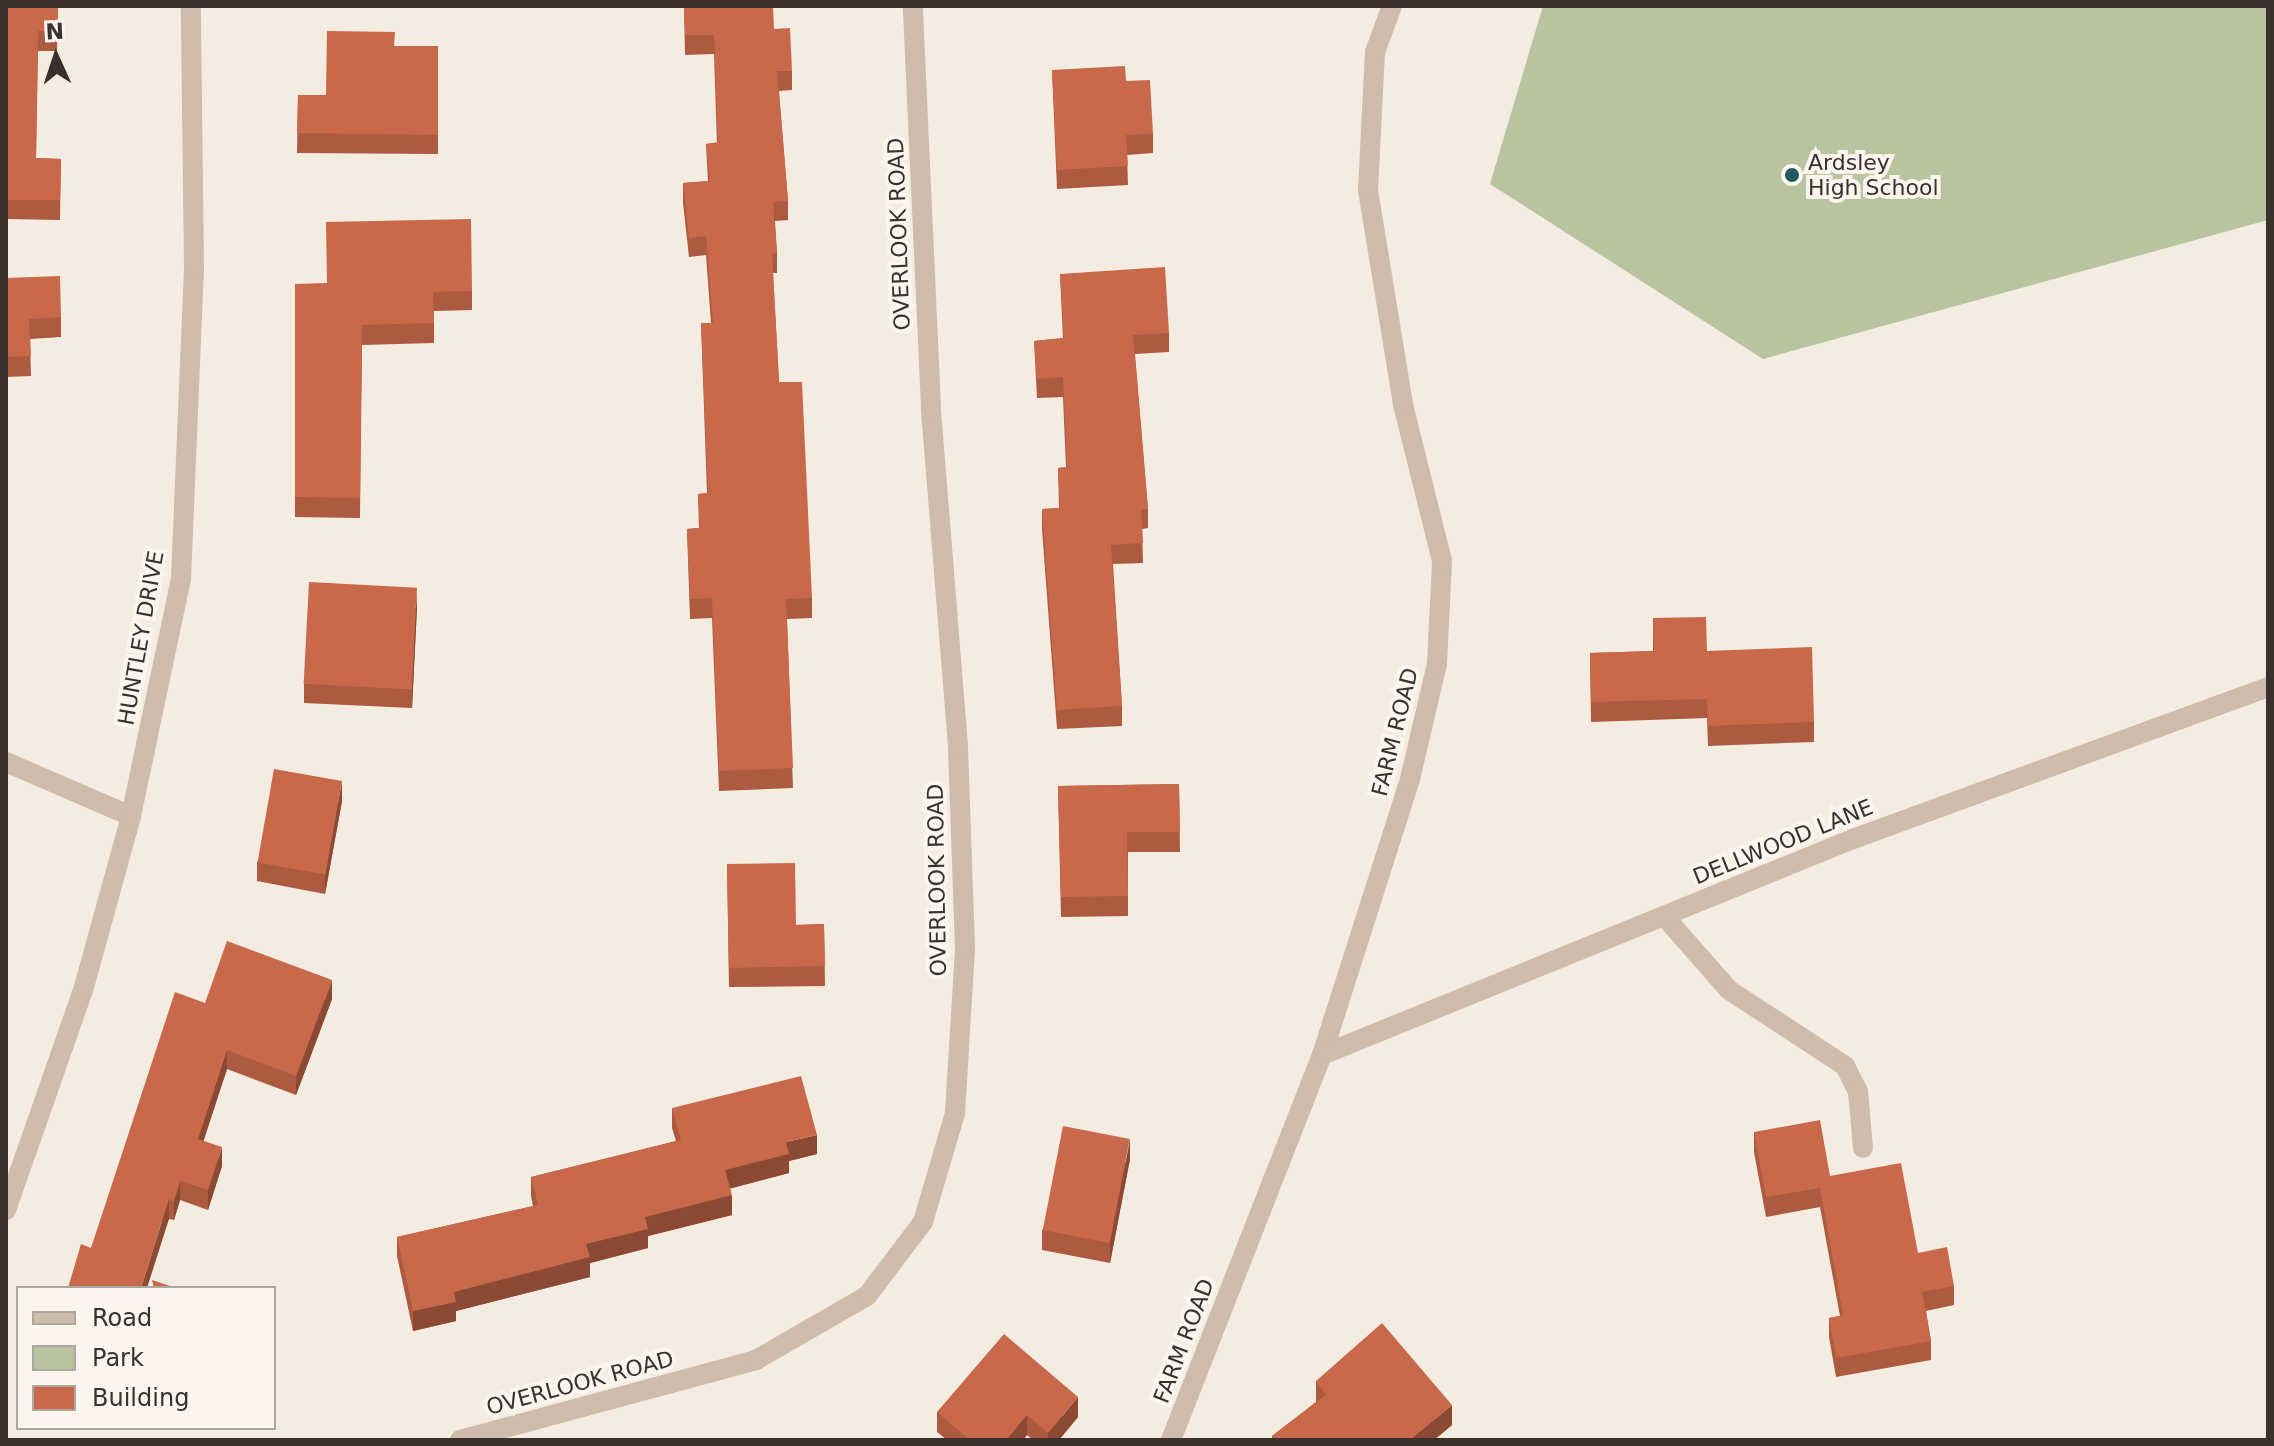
<!DOCTYPE html>
<html>
<head>
<meta charset="utf-8">
<style>
  body { margin:0 }
  #map { position:relative; width:2274px; height:1446px; overflow:hidden; background:#f4ebe1; font-family:"DejaVu Sans",sans-serif }
  div>[style] { position:absolute }
  .green>* { inset:0; background:#b8c4a0 }
  .lane>* { height:20px; margin:-10px; padding:0 10px; transform-origin:10px; border-radius:10px; background:#cdbbac }
  .street>* { height:20px; margin:-10px; padding:0 10px; transform-origin:10px; border-radius:10px; background:#cdbbac }
  .wall>* { inset:0; background:#ac5a40 }
  .shaded-wall>* { inset:0; background:#8c4a34 }
  .building>* { inset:0; background:#c8694b; transform-origin:0 0 }
  .dots>* { width:22px; height:22px; translate:-50% -50%; box-sizing:border-box; border:4px solid #fbf5ee; border-radius:50% }
  span { translate:-50% -50%; white-space:nowrap; text-align:center; line-height:1.15; -webkit-text-stroke:8px #fbf5ee; paint-order:stroke }
  .poi-label { font-size:22px; color:#3b302b }
  .left { translate:0 -50%; text-align:left }
  .street-label { font-size:22px; color:#3b302b }
  .frame { position:absolute; inset:0; border:8px solid #3b302b; pointer-events:none }
  .legend { position:absolute; left:16px; top:1286px; width:260px; height:144px; box-sizing:border-box; background:#fbf5ee; border:2px solid #aea6a0; margin:0; padding:10px 14px; list-style:none; font-size:24px; color:#3b302b }
  .legend li { display:flex; align-items:center; gap:16px; height:40px }
  .legend b { width:40px; border:2px solid #aea6a0 }
  .north { position:absolute; left:16px; top:16px; width:80px; height:80px; -webkit-text-stroke:6px #fbf5ee; paint-order:stroke; rotate:357deg; font-size:22px; font-weight:700; line-height:32px; text-align:center; color:#3b302b }
  .north::after { content:''; display:block; margin:auto; width:28px; height:36px; background:#3b302b; clip-path:polygon(50% 0,100% 100%,50% 72%,0 100%) }
</style>
</head>
<body>
<div id="map">
  <div class="green">
    <div style="clip-path:polygon(1543px 6px,2268px 6px,2268px 220px,1763px 359px,1490px 184px)"></div>
  </div>
  <div class="lane">
    <div style="left:1664px;top:916px;width:98px;rotate:48.7deg"></div>
    <div style="left:1729px;top:990px;width:139px;rotate:33.2deg"></div>
    <div style="left:1845px;top:1066px;width:28px;rotate:63deg"></div>
    <div style="left:1858px;top:1091px;width:57px;rotate:85deg"></div>
    <div style="left:1322px;top:1055px;width:290px;rotate:-72.3deg"></div>
    <div style="left:1410px;top:779px;width:118px;rotate:-76.8deg"></div>
    <div style="left:1437px;top:664px;width:103px;rotate:-87.2deg"></div>
    <div style="left:1442px;top:561px;width:162px;rotate:-104deg"></div>
    <div style="left:1403px;top:404px;width:217px;rotate:-99.3deg"></div>
    <div style="left:1368px;top:190px;width:138px;rotate:-87.1deg"></div>
    <div style="left:1375px;top:52px;width:49px;rotate:-69.7deg"></div>
  </div>
  <div class="street">
    <div style="left:6px;top:762px;width:136px;rotate:23.4deg"></div>
    <div style="left:6px;top:1210px;width:236px;rotate:-70.7deg"></div>
    <div style="left:84px;top:987px;width:177px;rotate:-74.6deg"></div>
    <div style="left:131px;top:816px;width:243px;rotate:-78.1deg"></div>
    <div style="left:181px;top:578px;width:310px;rotate:-87.6deg"></div>
    <div style="left:194px;top:268px;width:262px;rotate:-90.7deg"></div>
    <div style="left:460px;top:1440px;width:307px;rotate:-15.1deg"></div>
    <div style="left:756px;top:1360px;width:128px;rotate:-30deg"></div>
    <div style="left:867px;top:1296px;width:93px;rotate:-52.9deg"></div>
    <div style="left:923px;top:1222px;width:114px;rotate:-73.6deg"></div>
    <div style="left:955px;top:1113px;width:165px;rotate:-86.5deg"></div>
    <div style="left:965px;top:948px;width:202px;rotate:-92deg"></div>
    <div style="left:958px;top:746px;width:340px;rotate:-94.6deg"></div>
    <div style="left:931px;top:407px;width:401px;rotate:-92.6deg"></div>
    <div style="left:1171px;top:1440px;width:414px;rotate:-68.6deg"></div>
    <div style="left:1322px;top:1055px;width:573px;rotate:-22.14deg"></div>
    <div style="left:1853px;top:839px;width:442px;rotate:-20.1deg"></div>
  </div>
  <div class="wall">
    <div style="clip-path:polygon(6px 6px,58px 6px,57px 51px,38px 51px,36px 158px,61px 159px,60px 220px,6px 219px)"></div>
    <div style="clip-path:polygon(684px 6px,774px 29px,792px 71px,792px 90px,779px 91px,788px 201px,788px 220px,775px 221px,777px 253px,777px 273px,773px 273px,779px 382px,812px 598px,812px 618px,787px 619px,793px 788px,719px 791px,712px 618px,690px 619px,687px 529px,699px 528px,698px 494px,707px 493px,701px 323px,711px 323px,706px 255px,689px 257px,683px 203px,683px 183px,708px 181px,706px 144px,717px 143px,714px 54px,685px 55px)"></div>
    <div style="clip-path:polygon(395px 46px,438px 46px,438px 154px,297px 153px,298px 95px,326px 95px)"></div>
    <div style="clip-path:polygon(1052px 70px,1126px 81px,1153px 134px,1153px 153px,1127px 155px,1128px 185px,1057px 189px)"></div>
    <div style="clip-path:polygon(1060px 274px,1169px 333px,1169px 352px,1135px 354px,1148px 509px,1148px 528px,1142px 529px,1143px 563px,1113px 564px,1122px 706px,1122px 726px,1057px 729px,1042px 529px,1042px 509px,1059px 508px,1058px 468px,1066px 467px,1063px 397px,1037px 398px,1034px 341px,1063px 338px)"></div>
    <div style="clip-path:polygon(6px 278px,61px 317px,61px 337px,30px 339px,31px 376px,6px 377px)"></div>
    <div style="clip-path:polygon(295px 284px,472px 291px,472px 310px,434px 311px,434px 343px,362px 345px,360px 518px,295px 517px)"></div>
    <div style="clip-path:polygon(417px 607px,412px 708px,304px 703px,304px 684px)"></div>
    <div style="clip-path:polygon(1653px 618px,1707px 651px,1814px 722px,1814px 742px,1708px 746px,1707px 718px,1591px 722px,1590px 653px,1653px 651px)"></div>
    <div style="clip-path:polygon(1179px 784px,1180px 852px,1128px 852px,1128px 916px,1061px 917px,1058px 786px)"></div>
    <div style="clip-path:polygon(342px 801px,325px 894px,257px 881px,257px 862px)"></div>
    <div style="clip-path:polygon(727px 864px,796px 925px,824px 924px,825px 986px,729px 987px)"></div>
    <div style="clip-path:polygon(332px 999px,296px 1095px,227px 1069px,203px 1141px,222px 1166px,208px 1210px,180px 1200px,174px 1220px,169px 1219px,91px 1248px,205px 1003px)"></div>
    <div style="clip-path:polygon(672px 1108px,817px 1154px,789px 1161px,789px 1173px,730px 1188px,732px 1215px,648px 1236px,648px 1248px,590px 1263px,590px 1277px,456px 1311px,456px 1321px,413px 1331px,397px 1256px,397px 1237px,533px 1206px,531px 1196px,531px 1177px,676px 1141px,672px 1128px)"></div>
    <div style="clip-path:polygon(1754px 1132px,1830px 1176px,1918px 1253px,1954px 1286px,1954px 1305px,1926px 1311px,1931px 1341px,1931px 1360px,1836px 1377px,1829px 1337px,1829px 1318px,1840px 1316px,1820px 1207px,1766px 1217px,1754px 1152px)"></div>
    <div style="clip-path:polygon(1130px 1159px,1110px 1263px,1042px 1250px,1042px 1230px)"></div>
    <div style="clip-path:polygon(1316px 1381px,1452px 1425px,1434px 1440px,1272px 1440px,1272px 1436px,1316px 1402px)"></div>
    <div style="clip-path:polygon(937px 1412px,1078px 1417px,1059px 1440px,1033px 1440px,1027px 1435px,1023px 1440px,947px 1440px,937px 1432px)"></div>
  </div>
  <div class="shaded-wall">
    <div style="clip-path:polygon(417px 587px,417px 607px,412px 708px,412px 688px)"></div>
    <div style="clip-path:polygon(342px 781px,342px 801px,325px 894px,325px 874px)"></div>
    <div style="clip-path:polygon(332px 980px,332px 999px,296px 1095px,296px 1076px)"></div>
    <div style="clip-path:polygon(227px 1050px,227px 1069px,198px 1158px,198px 1139px)"></div>
    <div style="clip-path:polygon(817px 1135px,817px 1154px,789px 1161px,789px 1173px,725px 1190px,725px 1170px,786px 1142px)"></div>
    <div style="clip-path:polygon(1130px 1139px,1130px 1159px,1110px 1263px,1110px 1244px)"></div>
    <div style="clip-path:polygon(222px 1147px,222px 1166px,208px 1210px,208px 1190px)"></div>
    <div style="clip-path:polygon(180px 1181px,180px 1200px,174px 1220px,174px 1201px)"></div>
    <div style="clip-path:polygon(732px 1195px,732px 1215px,648px 1236px,648px 1248px,590px 1263px,590px 1277px,456px 1311px,456px 1321px,413px 1331px,413px 1311px,454px 1292px,586px 1244px,645px 1217px)"></div>
    <div style="clip-path:polygon(169px 1199px,169px 1219px,147px 1288px,141px 1288px)"></div>
    <div style="clip-path:polygon(1078px 1397px,1078px 1417px,1059px 1440px,1048px 1440px,1048px 1433px)"></div>
    <div style="clip-path:polygon(1452px 1405px,1452px 1425px,1434px 1440px,1410px 1440px)"></div>
    <div style="clip-path:polygon(1027px 1415px,1027px 1435px,1023px 1440px,1006px 1440px)"></div>
  </div>
  <div class="building">
    <div style="clip-path:polygon(6px 6px,58px 6px,57px 32px,38px 31px,36px 158px,61px 159px,60px 200px,6px 200px)"></div>
    <div style="clip-path:polygon(684px 6px,773px 6px,774px 29px,790px 28px,792px 71px,777px 71px,788px 201px,773px 202px,777px 253px,772px 254px,779px 382px,802px 382px,812px 598px,786px 599px,793px 768px,719px 771px,712px 598px,690px 599px,687px 529px,700px 528px,698px 494px,708px 493px,701px 323px,713px 323px,706px 236px,689px 238px,683px 183px,710px 181px,706px 144px,718px 142px,714px 35px,685px 35px)"></div>
    <div style="clip-path:polygon(327px 31px,395px 32px,394px 46px,438px 46px,438px 135px,297px 133px,298px 95px,326px 95px)"></div>
    <div style="clip-path:polygon(1125px 66px,1126px 81px,1150px 80px,1153px 134px,1126px 135px,1128px 166px,1057px 170px,1052px 70px)"></div>
    <div style="clip-path:polygon(471px 219px,472px 291px,433px 292px,434px 323px,362px 325px,360px 498px,295px 497px,295px 284px,327px 283px,326px 222px)"></div>
    <div style="clip-path:polygon(1165px 267px,1169px 333px,1133px 335px,1148px 509px,1141px 509px,1143px 543px,1111px 545px,1122px 706px,1057px 710px,1042px 509px,1060px 508px,1058px 468px,1067px 467px,1063px 377px,1037px 379px,1034px 341px,1064px 338px,1060px 274px)"></div>
    <div style="clip-path:polygon(60px 276px,61px 317px,29px 319px,31px 356px,6px 357px,6px 278px)"></div>
    <div style="left:309px;top:582px;width:108px;height:102px;rotate:3deg"></div>
    <div style="clip-path:polygon(1706px 617px,1707px 651px,1812px 647px,1814px 722px,1708px 726px,1707px 699px,1591px 702px,1590px 653px,1654px 651px,1653px 618px)"></div>
    <div style="left:274px;top:769px;width:69px;height:95px;rotate:10deg"></div>
    <div style="clip-path:polygon(1179px 784px,1180px 832px,1127px 832px,1128px 896px,1061px 897px,1058px 786px)"></div>
    <div style="clip-path:polygon(795px 863px,796px 925px,824px 924px,825px 966px,729px 968px,727px 864px)"></div>
    <div style="clip-path:polygon(227px 941px,332px 980px,296px 1076px,227px 1050px,198px 1139px,222px 1147px,208px 1190px,180px 1181px,174px 1201px,169px 1199px,141px 1288px,68px 1288px,81px 1244px,91px 1248px,175px 992px,205px 1003px)"></div>
    <div style="clip-path:polygon(801px 1076px,817px 1135px,786px 1142px,789px 1154px,725px 1170px,732px 1195px,645px 1217px,648px 1229px,586px 1244px,590px 1257px,454px 1292px,456px 1302px,413px 1311px,397px 1237px,538px 1205px,531px 1177px,681px 1140px,672px 1108px)"></div>
    <div style="clip-path:polygon(1820px 1120px,1830px 1176px,1901px 1163px,1918px 1253px,1947px 1247px,1954px 1286px,1922px 1292px,1931px 1341px,1836px 1358px,1829px 1318px,1843px 1315px,1820px 1188px,1766px 1197px,1754px 1132px)"></div>
    <div style="left:1063px;top:1126px;width:68px;height:106px;rotate:11deg"></div>
    <div style="clip-path:polygon(152px 1280px,176px 1288px,154px 1288px)"></div>
    <div style="clip-path:polygon(1382px 1323px,1452px 1405px,1410px 1440px,1276px 1440px,1272px 1436px,1326px 1395px,1316px 1381px)"></div>
    <div style="clip-path:polygon(1004px 1334px,1078px 1397px,1048px 1433px,1027px 1415px,1006px 1440px,970px 1440px,937px 1412px)"></div>
  </div>
  <div class="dots">
    <div style="left:1792px;top:175px;background:#1f5a5e"></div>
  </div>
  <div class="poi-label">
    <span class="left" style="left:1808px;top:175px">Ardsley<br>High School</span>
  </div>
  <div class="street-label">
    <span style="left:899px;top:234px;rotate:-92deg">OVERLOOK ROAD</span>
    <span style="left:141px;top:638px;rotate:-80deg">HUNTLEY DRIVE</span>
    <span style="left:1395px;top:732px;rotate:-76deg">FARM ROAD</span>
    <span style="left:1783px;top:842px;rotate:-22deg">DELLWOOD LANE</span>
    <span style="left:937px;top:880px;rotate:-91deg">OVERLOOK ROAD</span>
    <span style="left:1184px;top:1341px;rotate:-69deg">FARM ROAD</span>
    <span style="left:580px;top:1383px;rotate:-15deg">OVERLOOK ROAD</span>
  </div>
  <div class="frame"></div>
  <ul class="legend">
  <li><b style="height:10px;background:#cdbbac"></b>Road</li>
  <li><b style="height:22px;background:#b8c4a0"></b>Park</li>
  <li><b style="height:22px;background:#c8694b"></b>Building</li>
  </ul>
  <div class="north">N</div>
</div>
</body>
</html>
